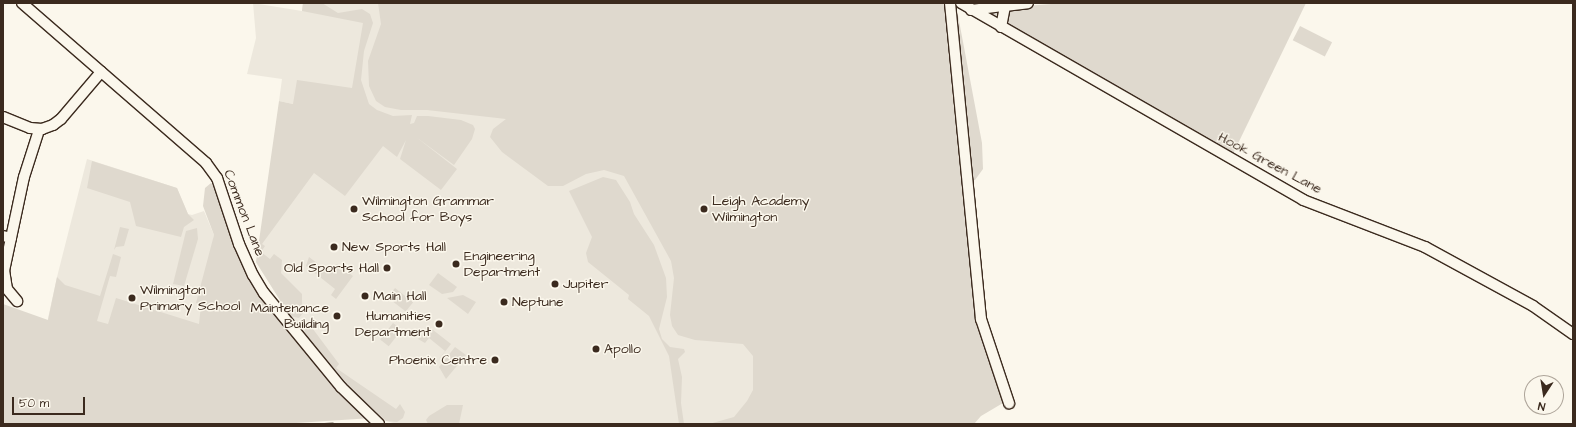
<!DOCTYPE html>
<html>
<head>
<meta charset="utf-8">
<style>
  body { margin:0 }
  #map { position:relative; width:1576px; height:427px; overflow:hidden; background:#fbf7ec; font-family:"Architects Daughter",sans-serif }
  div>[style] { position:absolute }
  .built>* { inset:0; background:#ede8dd }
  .green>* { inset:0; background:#dfd9ce; transform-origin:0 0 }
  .stream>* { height:3px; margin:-1.5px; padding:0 1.5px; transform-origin:1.5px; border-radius:1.5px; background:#b6aea2 }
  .roads { filter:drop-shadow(1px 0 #3b2a1e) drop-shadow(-1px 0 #3b2a1e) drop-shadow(0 1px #3b2a1e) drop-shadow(0 -1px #3b2a1e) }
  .minor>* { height:10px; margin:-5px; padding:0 5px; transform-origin:5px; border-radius:5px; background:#fbf7ec }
  .dots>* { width:11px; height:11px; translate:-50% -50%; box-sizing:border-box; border:2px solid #fbf7ec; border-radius:50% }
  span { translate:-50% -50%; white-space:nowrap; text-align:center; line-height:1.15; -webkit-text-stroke:3px #fbf7ec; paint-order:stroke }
  .street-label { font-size:14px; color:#3b2a1e }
  .poi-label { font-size:14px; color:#3b2a1e }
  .left { translate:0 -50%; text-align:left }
  .right { translate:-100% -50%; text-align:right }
  .frame { position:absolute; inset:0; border:4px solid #3b2a1e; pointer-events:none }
  .north { position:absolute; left:1524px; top:375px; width:40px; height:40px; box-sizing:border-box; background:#fbf7ec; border:1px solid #aea59a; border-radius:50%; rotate:192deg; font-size:11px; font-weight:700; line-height:16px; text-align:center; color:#3b2a1e }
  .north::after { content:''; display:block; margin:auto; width:14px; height:18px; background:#3b2a1e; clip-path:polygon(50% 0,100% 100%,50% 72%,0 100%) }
  .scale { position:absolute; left:12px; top:397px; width:73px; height:18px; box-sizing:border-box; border:2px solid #3b2a1e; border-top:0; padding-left:5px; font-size:12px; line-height:14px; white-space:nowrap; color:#3b2a1e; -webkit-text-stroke:3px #fbf7ec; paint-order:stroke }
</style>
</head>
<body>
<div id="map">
  <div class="built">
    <div style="clip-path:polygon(253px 3px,302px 11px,303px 3px,945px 3px,956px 424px,397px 424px,386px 421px,332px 367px,290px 316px,256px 262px,293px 104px,279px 101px,282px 79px,247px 74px,256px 38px)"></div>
    <div style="clip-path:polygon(87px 159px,177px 188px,188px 214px,192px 215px,204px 211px,214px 235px,203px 335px,25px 424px,57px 277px)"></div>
  </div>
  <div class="green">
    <div style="clip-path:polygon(303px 3px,322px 3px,338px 13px,362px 9px,370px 14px,373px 23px,364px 51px,361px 80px,369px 104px,377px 110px,393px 116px,412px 115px,410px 124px,414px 123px,417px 116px,428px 116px,461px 120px,473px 125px,475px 129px,472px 139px,454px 165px,416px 137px,457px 169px,441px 190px,400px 159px,406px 140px,397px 157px,383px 146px,345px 196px,314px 173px,262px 244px,265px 246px,261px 252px,270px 259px,274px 254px,282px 260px,281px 273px,302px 294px,302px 304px,307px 308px,299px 318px,290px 316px,256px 262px,279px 101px,293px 104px,297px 80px,352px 88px,363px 23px,302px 11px)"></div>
    <div style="clip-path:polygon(378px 3px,950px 3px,957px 10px,982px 143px,983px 169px,975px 180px,966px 180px,983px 336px,1003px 403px,981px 416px,974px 424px,709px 424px,734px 417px,747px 401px,753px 390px,753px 356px,743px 344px,695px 340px,678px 335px,672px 326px,670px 315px,674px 278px,671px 261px,624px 176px,604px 170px,586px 174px,563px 186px,548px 186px,502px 152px,490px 137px,493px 129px,506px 119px,427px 110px,401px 110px,385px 107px,376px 101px,369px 86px,368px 61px,381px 24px)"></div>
    <div style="clip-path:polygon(1064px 3px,1306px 3px,1231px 158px,984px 17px,1014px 7px)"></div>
    <div style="left:1300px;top:26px;width:36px;height:16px;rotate:27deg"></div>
    <div style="clip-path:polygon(92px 161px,177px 188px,188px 214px,194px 220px,184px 227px,181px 237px,136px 226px,130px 202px,87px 188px)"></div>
    <div style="clip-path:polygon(603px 177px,616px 180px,630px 202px,634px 214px,654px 245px,666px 278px,667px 297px,659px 329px,662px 339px,670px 347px,684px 349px,685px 352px,678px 359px,682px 377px,681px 403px,684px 424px,679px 424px,669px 356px,649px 316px,628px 299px,629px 295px,588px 262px,586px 253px,592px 237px,569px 191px)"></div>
    <div style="clip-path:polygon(211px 183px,219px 192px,241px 263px,372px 418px,281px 424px,3px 424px,3px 304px,48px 320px,57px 277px,65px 285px,100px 296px,113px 254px,121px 257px,116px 277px,110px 276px,97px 321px,108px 324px,116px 298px,199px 324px,201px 305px,196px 303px,214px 235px,203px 206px,205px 188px)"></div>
    <div style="clip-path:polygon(120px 227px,129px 229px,124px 246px,116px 247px,114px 250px)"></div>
    <div style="clip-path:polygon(197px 228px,198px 239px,184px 286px,173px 284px,186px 231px)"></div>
    <div style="clip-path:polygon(309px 257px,330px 273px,337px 264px,353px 276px,336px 299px,331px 295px,335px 289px,306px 266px)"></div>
    <div style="clip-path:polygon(438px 273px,457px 287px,453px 292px,442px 294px,429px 285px)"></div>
    <div style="left:395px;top:288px;width:23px;height:12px;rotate:38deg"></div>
    <div style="clip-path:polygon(463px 295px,476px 302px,468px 314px,447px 298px)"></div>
    <div style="clip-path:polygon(307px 321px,339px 364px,336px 368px,396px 409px,400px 404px,405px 412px,403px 418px,397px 422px,386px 421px,353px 391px,305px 334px,304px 326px)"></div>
    <div style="left:393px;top:323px;width:11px;height:21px;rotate:38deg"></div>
    <div style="clip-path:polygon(428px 326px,451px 344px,436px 363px,445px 351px,429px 338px,425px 343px,418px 339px)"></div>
    <div style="clip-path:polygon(455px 347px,466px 355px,446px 379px,439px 367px)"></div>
    <div style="clip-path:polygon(447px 405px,463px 405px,459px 424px,428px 424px,426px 420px,429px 416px)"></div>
  </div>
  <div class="stream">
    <div style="left:324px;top:424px;width:8px;rotate:-7deg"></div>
  </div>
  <div class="roads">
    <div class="minor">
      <div style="left:22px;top:3px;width:244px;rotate:41deg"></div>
      <div style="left:206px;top:163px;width:19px;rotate:54deg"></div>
      <div style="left:217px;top:178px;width:70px;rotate:71.6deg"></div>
      <div style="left:239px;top:244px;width:34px;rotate:66deg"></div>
      <div style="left:253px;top:275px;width:21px;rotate:59deg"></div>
      <div style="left:264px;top:293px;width:122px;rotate:50.7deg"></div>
      <div style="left:341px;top:387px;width:53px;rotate:44.2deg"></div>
      <div style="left:950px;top:3px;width:318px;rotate:84.4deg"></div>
      <div style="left:981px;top:319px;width:89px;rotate:71.6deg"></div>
      <div style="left:961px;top:3px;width:395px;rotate:29.9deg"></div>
      <div style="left:1303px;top:200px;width:131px;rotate:21.1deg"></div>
      <div style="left:1425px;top:247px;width:123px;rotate:28.6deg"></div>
      <div style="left:1533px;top:306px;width:49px;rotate:35deg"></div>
      <div style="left:971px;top:10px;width:34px;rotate:-7deg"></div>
      <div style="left:1001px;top:27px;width:21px;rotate:-79deg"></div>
      <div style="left:1005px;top:6px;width:23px;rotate:-7deg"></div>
      <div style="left:3px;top:117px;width:29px;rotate:22deg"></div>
      <div style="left:30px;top:128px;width:12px;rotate:5deg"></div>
      <div style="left:42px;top:129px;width:12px;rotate:-20deg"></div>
      <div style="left:53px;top:125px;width:10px;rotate:-37deg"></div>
      <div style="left:61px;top:119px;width:62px;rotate:-49.6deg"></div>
      <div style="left:3px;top:236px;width:8px;rotate:14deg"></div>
      <div style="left:11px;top:238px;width:62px;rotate:-78deg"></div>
      <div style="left:24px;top:177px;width:46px;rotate:-72.3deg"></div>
      <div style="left:11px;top:238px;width:33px;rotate:102deg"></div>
      <div style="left:4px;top:270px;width:19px;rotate:81deg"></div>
      <div style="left:7px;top:289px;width:16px;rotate:50deg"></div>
    </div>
  </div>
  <div class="dots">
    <div style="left:354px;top:209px;background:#3b2a1e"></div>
    <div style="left:704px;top:209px;background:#3b2a1e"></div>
    <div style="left:334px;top:247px;background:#3b2a1e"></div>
    <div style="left:456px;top:264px;background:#3b2a1e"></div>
    <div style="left:387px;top:268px;background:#3b2a1e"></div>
    <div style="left:555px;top:284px;background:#3b2a1e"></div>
    <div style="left:365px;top:296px;background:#3b2a1e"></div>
    <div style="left:132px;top:298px;background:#3b2a1e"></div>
    <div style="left:504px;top:302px;background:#3b2a1e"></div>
    <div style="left:337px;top:316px;background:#3b2a1e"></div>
    <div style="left:439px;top:324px;background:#3b2a1e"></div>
    <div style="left:596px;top:349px;background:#3b2a1e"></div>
    <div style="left:495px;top:360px;background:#3b2a1e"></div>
  </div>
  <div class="street-label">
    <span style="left:1270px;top:163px;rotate:28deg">Hook Green Lane</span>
    <span style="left:244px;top:213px;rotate:69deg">Common Lane</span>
  </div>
  <div class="poi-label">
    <span class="left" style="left:362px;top:209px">Wilmington Grammar<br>School for Boys</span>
    <span class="left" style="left:712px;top:209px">Leigh Academy<br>Wilmington</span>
    <span class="left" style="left:342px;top:247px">New Sports Hall</span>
    <span class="left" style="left:464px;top:264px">Engineering<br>Department</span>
    <span class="right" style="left:379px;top:268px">Old Sports Hall</span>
    <span class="left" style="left:563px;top:284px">Jupiter</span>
    <span class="left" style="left:140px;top:298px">Wilmington<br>Primary School</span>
    <span class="left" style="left:373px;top:296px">Main Hall</span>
    <span class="left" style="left:512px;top:302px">Neptune</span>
    <span class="right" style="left:329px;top:316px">Maintenance<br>Building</span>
    <span class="right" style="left:431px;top:324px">Humanities<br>Department</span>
    <span class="left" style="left:604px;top:349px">Apollo</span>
    <span class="right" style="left:487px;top:360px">Phoenix Centre</span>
  </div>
  <div class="frame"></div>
  <div class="north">N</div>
  <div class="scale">50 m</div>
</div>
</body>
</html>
